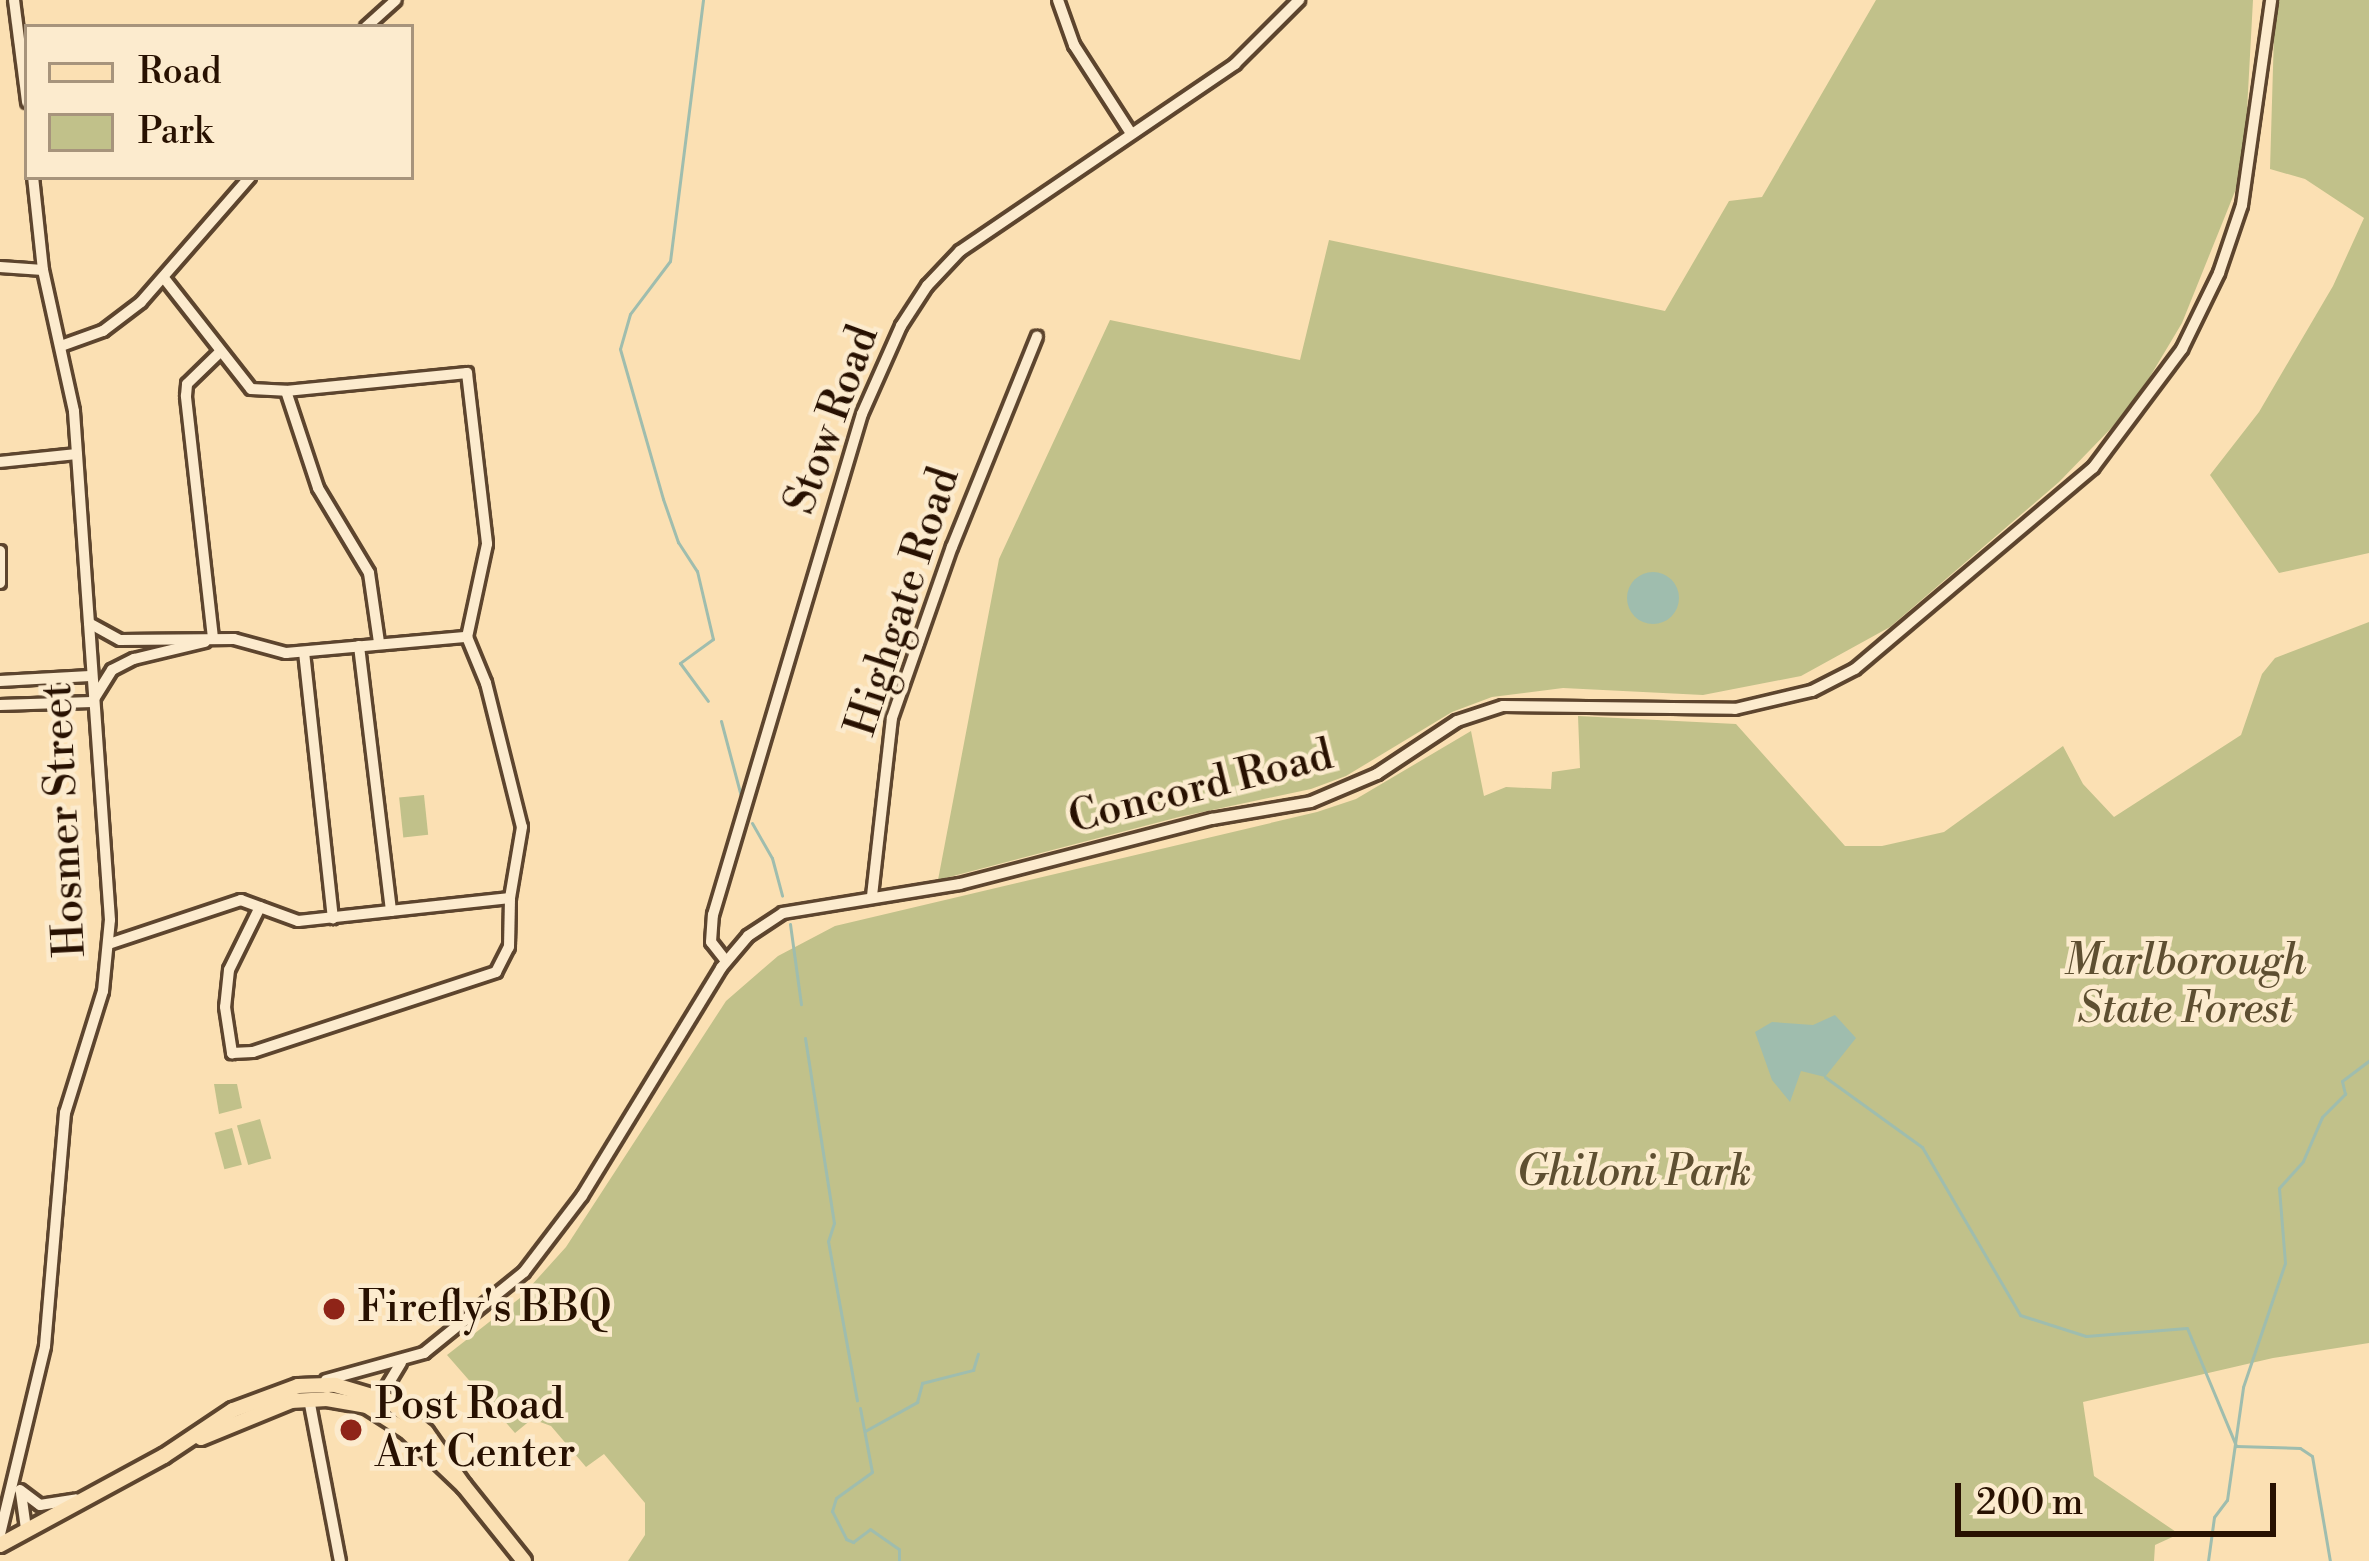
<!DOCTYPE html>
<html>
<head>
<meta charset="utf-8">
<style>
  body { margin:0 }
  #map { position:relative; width:2369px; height:1561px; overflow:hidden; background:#fbe0b3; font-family:"Libre Bodoni",serif }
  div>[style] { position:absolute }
  .green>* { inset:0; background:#c1c18a; transform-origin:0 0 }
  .water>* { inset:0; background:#9fbdae }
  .round { border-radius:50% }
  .stream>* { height:3px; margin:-1.5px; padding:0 1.5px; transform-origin:1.5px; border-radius:1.5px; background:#9fbdae }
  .roads { filter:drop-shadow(3px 0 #5d452e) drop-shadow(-3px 0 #5d452e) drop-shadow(0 3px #5d452e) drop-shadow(0 -3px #5d452e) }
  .minor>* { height:10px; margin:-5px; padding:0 5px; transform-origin:5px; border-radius:5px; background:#fcebce }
  .major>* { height:14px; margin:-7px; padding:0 7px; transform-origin:7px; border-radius:7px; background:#fbe0b3 }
  .dots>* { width:33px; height:33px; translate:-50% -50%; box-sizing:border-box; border:6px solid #fcebce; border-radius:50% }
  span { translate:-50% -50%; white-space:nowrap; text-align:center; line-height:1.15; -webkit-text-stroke:9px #fcebce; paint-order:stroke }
  .street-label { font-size:42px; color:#281101 }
  .park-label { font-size:42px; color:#5e4f31; font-style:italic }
  .poi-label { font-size:42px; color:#281101 }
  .left { translate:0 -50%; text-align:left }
  .legend { position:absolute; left:24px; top:24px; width:390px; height:156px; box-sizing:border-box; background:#fcebce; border:3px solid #a7947c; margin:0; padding:15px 21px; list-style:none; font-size:36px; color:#281101 }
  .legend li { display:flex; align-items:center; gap:24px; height:60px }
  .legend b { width:60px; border:3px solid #a7947c }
  .scale { position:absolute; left:1955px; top:1483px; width:321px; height:54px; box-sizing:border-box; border:6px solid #281101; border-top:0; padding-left:15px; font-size:36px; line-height:42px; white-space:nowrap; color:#281101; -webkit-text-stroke:9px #fcebce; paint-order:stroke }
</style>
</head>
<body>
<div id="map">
  <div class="green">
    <div style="clip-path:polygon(1876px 0,2253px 0,2243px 184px,2238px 184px,2182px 323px,2148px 380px,2122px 417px,2059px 482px,1890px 627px,1801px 676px,1703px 695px,1563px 688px,1492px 697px,1452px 712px,1346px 776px,1311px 789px,1179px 817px,938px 880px,999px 559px,1110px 320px,1300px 360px,1329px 240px,1665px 311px,1729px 201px,1762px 197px)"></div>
    <div style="clip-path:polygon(2275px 0,2369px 0,2369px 553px,2279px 573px,2210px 475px,2259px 412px,2333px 286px,2364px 218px,2305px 179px,2270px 169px)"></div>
    <div style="clip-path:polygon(2369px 622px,2369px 1343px,2273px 1358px,2083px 1402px,2094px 1476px,2179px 1534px,2155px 1545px,2154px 1561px,628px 1561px,645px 1535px,645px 1503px,604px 1454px,586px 1467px,551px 1426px,532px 1419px,515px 1433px,447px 1355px,520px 1298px,566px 1247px,726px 1001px,778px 956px,835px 926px,1317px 812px,1356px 799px,1471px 731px,1484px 796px,1506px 787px,1551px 789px,1552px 772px,1580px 768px,1578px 716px,1736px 724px,1845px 846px,1882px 846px,1944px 832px,2063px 746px,2083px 784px,2114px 817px,2241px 735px,2262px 674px,2275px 658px)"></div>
    <div style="left:424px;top:795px;width:40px;height:25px;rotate:84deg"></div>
    <div style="clip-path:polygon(214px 1084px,237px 1084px,242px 1108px,219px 1114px)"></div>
    <div style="left:260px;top:1119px;width:41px;height:24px;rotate:74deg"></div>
    <div style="left:232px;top:1128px;width:38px;height:18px;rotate:75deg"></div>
  </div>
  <div class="water">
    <div class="round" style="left:1627px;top:572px;width:52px;height:52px"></div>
    <div style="clip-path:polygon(1835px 1015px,1856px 1038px,1825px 1077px,1801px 1071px,1790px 1102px,1772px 1080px,1755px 1032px,1772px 1022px,1813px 1025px)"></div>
  </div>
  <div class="stream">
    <div style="left:703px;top:0;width:263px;rotate:97.2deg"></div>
    <div style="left:670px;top:261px;width:66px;rotate:127deg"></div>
    <div style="left:630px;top:314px;width:36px;rotate:106deg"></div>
    <div style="left:620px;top:349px;width:156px;rotate:74deg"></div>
    <div style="left:663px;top:499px;width:46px;rotate:70.8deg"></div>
    <div style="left:678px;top:542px;width:35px;rotate:57deg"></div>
    <div style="left:697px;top:571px;width:70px;rotate:76.8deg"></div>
    <div style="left:713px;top:639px;width:41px;rotate:144deg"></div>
    <div style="left:680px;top:663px;width:47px;rotate:53.6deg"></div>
    <div style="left:721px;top:721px;width:82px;rotate:75.1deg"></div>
    <div style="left:752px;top:823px;width:40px;rotate:60.3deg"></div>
    <div style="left:772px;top:858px;width:39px;rotate:75deg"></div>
    <div style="left:790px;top:924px;width:81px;rotate:82.2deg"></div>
    <div style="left:805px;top:1038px;width:187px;rotate:81.1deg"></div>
    <div style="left:834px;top:1223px;width:19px;rotate:108deg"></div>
    <div style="left:828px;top:1241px;width:162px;rotate:79.7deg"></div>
    <div style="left:1825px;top:1077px;width:120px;rotate:35.8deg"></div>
    <div style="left:1922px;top:1147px;width:194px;rotate:59.7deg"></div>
    <div style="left:2020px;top:1315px;width:69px;rotate:17.7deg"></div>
    <div style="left:2086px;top:1336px;width:101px;rotate:-4.5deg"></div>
    <div style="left:2187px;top:1328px;width:128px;rotate:67.4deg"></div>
    <div style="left:2236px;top:1446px;width:64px;rotate:1.8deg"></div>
    <div style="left:2300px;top:1448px;width:14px;rotate:34deg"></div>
    <div style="left:2312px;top:1456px;width:107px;rotate:80.3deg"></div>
    <div style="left:860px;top:1408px;width:65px;rotate:79.4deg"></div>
    <div style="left:872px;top:1472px;width:44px;rotate:144.2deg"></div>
    <div style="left:836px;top:1498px;width:14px;rotate:107deg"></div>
    <div style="left:832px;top:1511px;width:31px;rotate:63deg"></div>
    <div style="left:846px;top:1539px;width:8px;rotate:23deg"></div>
    <div style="left:853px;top:1542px;width:21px;rotate:-37deg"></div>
    <div style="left:870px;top:1529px;width:35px;rotate:35deg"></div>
    <div style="left:899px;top:1549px;width:12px;rotate:90deg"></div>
    <div style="left:865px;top:1431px;width:60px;rotate:-29.1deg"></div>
    <div style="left:917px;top:1402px;width:20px;rotate:-75deg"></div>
    <div style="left:922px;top:1383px;width:53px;rotate:-14.3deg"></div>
    <div style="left:973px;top:1370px;width:17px;rotate:-73deg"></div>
    <div style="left:2208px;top:1561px;width:44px;rotate:-82.2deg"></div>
    <div style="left:2214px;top:1517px;width:21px;rotate:-53deg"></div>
    <div style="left:2227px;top:1500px;width:114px;rotate:-81.9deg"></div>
    <div style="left:2243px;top:1387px;width:131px;rotate:-71.3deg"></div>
    <div style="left:2285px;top:1263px;width:75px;rotate:-94.6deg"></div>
    <div style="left:2279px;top:1188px;width:36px;rotate:-48deg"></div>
    <div style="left:2303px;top:1161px;width:48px;rotate:-66.6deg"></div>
    <div style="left:2322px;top:1117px;width:33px;rotate:-45deg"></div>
    <div style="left:2345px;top:1094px;width:13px;rotate:-103deg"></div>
    <div style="left:2342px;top:1081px;width:34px;rotate:-37deg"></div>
  </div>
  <div class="roads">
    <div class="minor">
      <div style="left:14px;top:0;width:103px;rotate:82.7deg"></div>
      <div style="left:1058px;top:0;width:48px;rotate:70.4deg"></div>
      <div style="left:1074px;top:45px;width:103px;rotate:57.2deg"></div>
      <div style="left:366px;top:27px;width:40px;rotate:-42deg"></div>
      <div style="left:0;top:267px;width:43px;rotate:4deg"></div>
      <div style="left:164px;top:278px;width:141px;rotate:51.9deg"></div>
      <div style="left:251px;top:389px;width:35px;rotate:3deg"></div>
      <div style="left:286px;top:391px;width:182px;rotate:-5.7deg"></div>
      <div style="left:467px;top:373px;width:172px;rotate:83.3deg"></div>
      <div style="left:487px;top:544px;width:95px;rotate:102.1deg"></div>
      <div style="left:61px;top:346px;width:45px;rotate:-19.7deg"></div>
      <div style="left:103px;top:331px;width:48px;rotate:-37.3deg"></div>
      <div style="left:141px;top:302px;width:166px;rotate:-48.9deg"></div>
      <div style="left:286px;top:391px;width:102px;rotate:71.7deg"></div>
      <div style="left:318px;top:488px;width:99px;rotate:59deg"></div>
      <div style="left:369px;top:573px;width:70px;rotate:81.8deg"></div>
      <div style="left:0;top:462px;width:77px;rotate:-5.9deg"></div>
      <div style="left:0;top:551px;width:32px;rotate:90deg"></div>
      <div style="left:89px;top:623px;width:35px;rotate:29deg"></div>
      <div style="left:120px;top:640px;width:114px;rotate:-0.5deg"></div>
      <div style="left:234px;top:639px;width:54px;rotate:15.1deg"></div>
      <div style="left:286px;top:653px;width:182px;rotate:-5.1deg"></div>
      <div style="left:467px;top:637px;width:50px;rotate:67.6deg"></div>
      <div style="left:486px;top:683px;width:148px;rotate:76deg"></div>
      <div style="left:522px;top:827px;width:72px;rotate:99.6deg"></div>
      <div style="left:510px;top:898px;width:213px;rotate:173.8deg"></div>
      <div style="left:298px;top:921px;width:61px;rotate:-159.8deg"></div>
      <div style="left:241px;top:900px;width:139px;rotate:161.6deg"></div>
      <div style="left:213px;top:638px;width:244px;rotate:-96.4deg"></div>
      <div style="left:186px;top:396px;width:12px;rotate:-85deg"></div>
      <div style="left:187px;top:384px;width:45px;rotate:-44.1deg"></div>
      <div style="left:359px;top:646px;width:267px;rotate:83.1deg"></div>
      <div style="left:304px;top:652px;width:268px;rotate:83.8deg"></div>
      <div style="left:0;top:681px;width:90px;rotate:-3.2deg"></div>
      <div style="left:0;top:705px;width:92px;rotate:-1.9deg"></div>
      <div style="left:92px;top:702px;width:38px;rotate:-58deg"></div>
      <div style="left:112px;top:670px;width:25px;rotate:-27deg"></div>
      <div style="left:134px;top:659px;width:73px;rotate:-13.5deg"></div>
      <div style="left:872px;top:896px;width:179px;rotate:-83.6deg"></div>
      <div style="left:892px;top:718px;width:181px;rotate:-70.7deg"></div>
      <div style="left:952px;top:547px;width:227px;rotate:-68deg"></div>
      <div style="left:260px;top:907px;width:70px;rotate:116.2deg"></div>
      <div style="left:229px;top:970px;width:37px;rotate:96deg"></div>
      <div style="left:225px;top:1007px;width:47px;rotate:81.3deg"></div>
      <div style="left:232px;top:1053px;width:21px;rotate:-3deg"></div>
      <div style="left:253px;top:1052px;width:256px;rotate:-18.2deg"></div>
      <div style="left:496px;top:972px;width:28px;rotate:-63deg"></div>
      <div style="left:509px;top:947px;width:49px;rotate:-88.8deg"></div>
      <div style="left:726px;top:961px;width:24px;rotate:-128deg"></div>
      <div style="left:711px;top:942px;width:27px;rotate:-86deg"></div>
      <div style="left:713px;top:915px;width:523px;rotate:-73.44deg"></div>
      <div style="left:862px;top:414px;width:96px;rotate:-66.1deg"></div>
      <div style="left:901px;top:326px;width:48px;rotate:-57deg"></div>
      <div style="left:927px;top:286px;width:48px;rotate:-46.7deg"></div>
      <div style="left:960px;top:251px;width:333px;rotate:-34.2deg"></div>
      <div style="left:1235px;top:64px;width:91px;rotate:-45deg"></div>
      <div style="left:326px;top:1380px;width:102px;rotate:-15.4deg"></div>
      <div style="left:424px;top:1353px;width:129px;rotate:-39deg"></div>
      <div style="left:524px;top:1272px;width:96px;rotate:-52.7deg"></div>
      <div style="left:582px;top:1196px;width:267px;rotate:-58.6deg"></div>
      <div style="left:721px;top:968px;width:42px;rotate:-49.8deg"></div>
      <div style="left:748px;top:936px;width:42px;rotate:-33.3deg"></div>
      <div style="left:783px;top:913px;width:179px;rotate:-9.3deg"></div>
      <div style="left:960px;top:884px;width:260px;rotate:-14.5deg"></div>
      <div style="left:1212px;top:819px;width:100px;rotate:-9.7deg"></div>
      <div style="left:1311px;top:802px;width:72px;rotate:-23deg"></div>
      <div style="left:1377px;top:774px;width:96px;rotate:-33.5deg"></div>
      <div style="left:1457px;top:721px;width:48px;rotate:-18.1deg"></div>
      <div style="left:1503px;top:706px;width:232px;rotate:0.7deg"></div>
      <div style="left:1735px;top:709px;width:79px;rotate:-13.2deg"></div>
      <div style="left:1812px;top:691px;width:48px;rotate:-27.1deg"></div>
      <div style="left:1855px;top:669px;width:312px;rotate:-40.2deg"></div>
      <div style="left:2093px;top:468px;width:149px;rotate:-53.2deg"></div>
      <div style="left:2182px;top:349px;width:85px;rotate:-64deg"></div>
      <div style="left:2219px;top:273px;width:72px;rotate:-71.3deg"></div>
      <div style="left:2242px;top:205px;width:207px;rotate:-81.9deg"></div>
      <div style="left:374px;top:1397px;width:12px;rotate:-31deg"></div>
      <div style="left:384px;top:1391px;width:33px;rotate:-59deg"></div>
      <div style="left:309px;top:1399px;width:165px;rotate:79.2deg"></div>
      <div style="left:20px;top:1490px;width:25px;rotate:37deg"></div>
      <div style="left:40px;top:1505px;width:36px;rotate:-9deg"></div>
      <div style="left:21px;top:1493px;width:37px;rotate:82deg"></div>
      <div style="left:0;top:1534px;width:193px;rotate:-76.5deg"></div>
      <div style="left:45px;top:1346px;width:234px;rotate:-85.1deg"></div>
      <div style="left:65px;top:1113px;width:128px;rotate:-72.7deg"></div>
      <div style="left:103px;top:991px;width:71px;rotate:-84.4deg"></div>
      <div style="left:110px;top:920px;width:510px;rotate:-94.05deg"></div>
      <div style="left:74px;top:411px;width:144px;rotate:-102.4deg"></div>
      <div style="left:43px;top:270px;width:94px;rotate:-96.1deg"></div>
    </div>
    <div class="major">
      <div style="left:201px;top:1438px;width:97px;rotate:-22.3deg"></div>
      <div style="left:291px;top:1401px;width:36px;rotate:-3deg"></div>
      <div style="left:327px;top:1399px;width:41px;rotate:9.9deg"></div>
      <div style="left:367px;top:1406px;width:46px;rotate:32.7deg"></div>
      <div style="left:406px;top:1431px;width:80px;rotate:43.5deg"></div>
      <div style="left:464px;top:1486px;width:96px;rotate:51.3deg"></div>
      <div style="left:0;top:1545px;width:187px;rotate:-28.5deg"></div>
      <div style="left:164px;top:1456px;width:83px;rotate:-33.7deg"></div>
      <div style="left:233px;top:1410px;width:69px;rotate:-20.3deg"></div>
      <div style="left:298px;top:1386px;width:37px;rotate:-2deg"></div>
      <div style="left:335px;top:1385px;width:56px;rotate:16.5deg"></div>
      <div style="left:389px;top:1401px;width:48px;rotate:40deg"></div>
      <div style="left:426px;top:1432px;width:66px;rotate:54.9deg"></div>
    </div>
  </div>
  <div class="dots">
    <div style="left:334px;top:1309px;background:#8f2418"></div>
    <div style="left:351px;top:1430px;background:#8f2418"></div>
  </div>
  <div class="street-label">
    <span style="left:833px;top:420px;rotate:-70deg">Stow Road</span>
    <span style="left:904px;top:602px;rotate:-72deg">Highgate Road</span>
    <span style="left:1201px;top:788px;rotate:-14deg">Concord Road</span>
    <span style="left:65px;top:820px;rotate:-93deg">Hosmer Street</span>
  </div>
  <div class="park-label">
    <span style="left:2185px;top:986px">Marlborough<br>State Forest</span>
    <span style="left:1634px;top:1173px">Ghiloni Park</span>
  </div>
  <div class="poi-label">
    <span class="left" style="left:358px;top:1309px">Firefly's BBQ</span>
    <span class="left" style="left:375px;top:1430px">Post Road<br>Art Center</span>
  </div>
  <ul class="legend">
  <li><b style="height:15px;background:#fbe0b3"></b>Road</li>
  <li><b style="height:33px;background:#c1c18a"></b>Park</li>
  </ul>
  <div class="scale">200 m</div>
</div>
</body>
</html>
